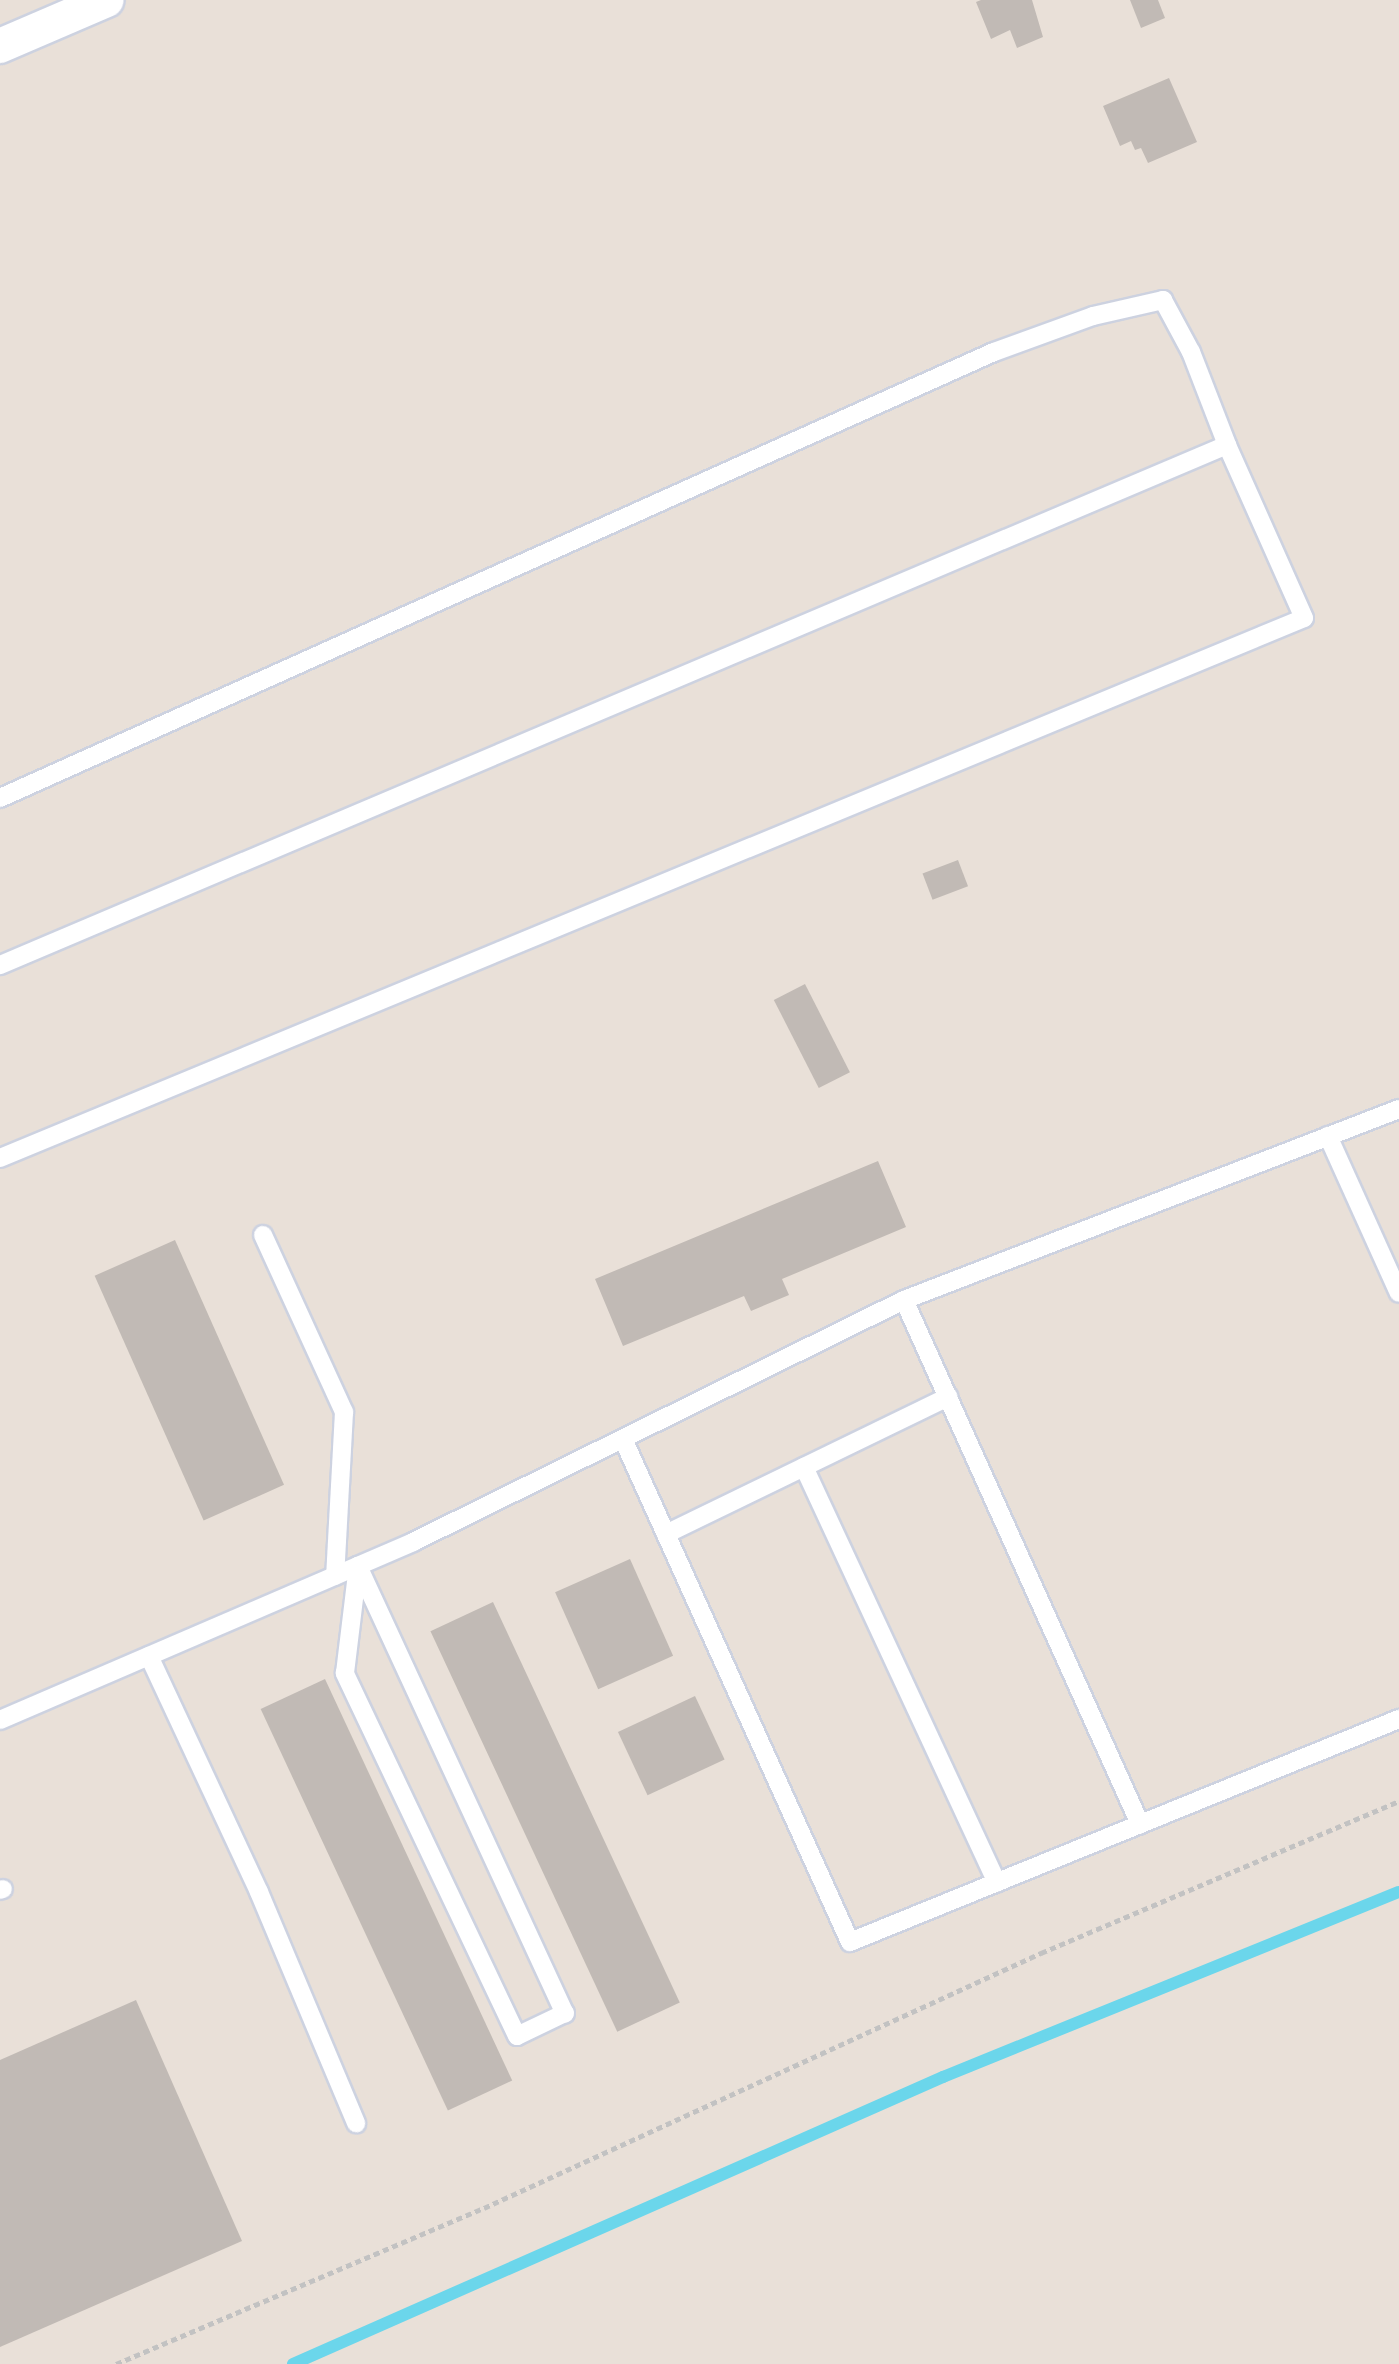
<!DOCTYPE html>
<html>
<head>
<meta charset="utf-8">
<style>
  body { margin:0 }
  #map { position:relative; width:1399px; height:2364px; overflow:hidden; background:#e9e0d8; font-family:Poppins,sans-serif }
  div>[style] { position:absolute }
  .stream>* { height:12px; margin:-6px; padding:0 6px; transform-origin:6px; border-radius:6px; background:#6bd6eb }
  .building>* { inset:0; background:#c1bab5; transform-origin:0 0 }
  .path>* { height:5px; margin-top:-2.5px; transform-origin:0; background:repeating-linear-gradient(90deg,#c2c2c2 0 6px,transparent 0 10px) }
  .roads { filter:drop-shadow(2px 0 #cdd2e0) drop-shadow(-2px 0 #cdd2e0) drop-shadow(0 2px #cdd2e0) drop-shadow(0 -2px #cdd2e0) }
  .lane>* { height:18px; margin:-9px; padding:0 9px; transform-origin:9px; border-radius:9px; background:#fff }
  .street>* { height:34px; margin:-17px; padding:0 17px; transform-origin:17px; border-radius:17px; background:#fff }
  span { translate:-50% -50%; white-space:nowrap; text-align:center; line-height:1.15; -webkit-text-stroke:6px #fff; paint-order:stroke }
</style>
</head>
<body>
<div id="map">
  <div class="stream">
    <div style="left:293px;top:2364px;width:711px;rotate:-23.82deg"></div>
    <div style="left:943px;top:2077px;width:492px;rotate:-22.1deg"></div>
  </div>
  <div class="building">
    <div style="clip-path:polygon(981px 0,1032px 0,1043px 37px,1017px 48px,1010px 30px,991px 39px,976px 2px)"></div>
    <div style="clip-path:polygon(1130px 0,1158px 0,1165px 18px,1141px 28px)"></div>
    <div style="clip-path:polygon(1169px 78px,1197px 142px,1148px 163px,1141px 148px,1135px 150px,1131px 141px,1120px 146px,1103px 106px)"></div>
    <div style="left:958px;top:860px;width:28px;height:38px;rotate:69deg"></div>
    <div style="left:805px;top:984px;width:99px;height:35px;rotate:63deg"></div>
    <div style="clip-path:polygon(878px 1161px,906px 1227px,782px 1279px,789px 1295px,751px 1311px,744px 1296px,623px 1346px,595px 1279px)"></div>
    <div style="left:175px;top:1240px;width:268px;height:88px;rotate:66deg"></div>
    <div style="left:630px;top:1559px;width:106px;height:82px;rotate:66deg"></div>
    <div style="left:493px;top:1602px;width:442px;height:69px;rotate:65deg"></div>
    <div style="left:325px;top:1679px;width:443px;height:71px;rotate:65deg"></div>
    <div style="left:695px;top:1696px;width:70px;height:85px;rotate:65deg"></div>
    <div style="clip-path:polygon(136px 2000px,242px 2241px,0 2347px,0 2060px)"></div>
  </div>
  <div class="path">
    <div style="left:116px;top:2364px;width:400px;rotate:-23deg"></div>
    <div style="left:484px;top:2208px;width:613px;rotate:-24.6deg"></div>
    <div style="left:1041px;top:1953px;width:389px;rotate:-23deg"></div>
  </div>
  <div class="roads">
    <div class="lane">
      <div style="left:0;top:798px;width:1089px;rotate:-24.17deg"></div>
      <div style="left:994px;top:352px;width:105px;rotate:-20deg"></div>
      <div style="left:1093px;top:316px;width:72px;rotate:-12.9deg"></div>
      <div style="left:1163px;top:300px;width:59px;rotate:61.7deg"></div>
      <div style="left:1191px;top:352px;width:100px;rotate:68.8deg"></div>
      <div style="left:1227px;top:445px;width:1333px;rotate:157.03deg"></div>
      <div style="left:1328px;top:1136px;width:172px;rotate:65.7deg"></div>
      <div style="left:0;top:1158px;width:1411px;rotate:-22.49deg"></div>
      <div style="left:1304px;top:618px;width:189px;rotate:-114deg"></div>
      <div style="left:263px;top:1235px;width:195px;rotate:65.4deg"></div>
      <div style="left:344px;top:1412px;width:164px;rotate:93.1deg"></div>
      <div style="left:904px;top:1300px;width:575px;rotate:65.75deg"></div>
      <div style="left:623px;top:1439px;width:552px;rotate:65.71deg"></div>
      <div style="left:850px;top:1942px;width:593px;rotate:-22.11deg"></div>
      <div style="left:804px;top:1467px;width:458px;rotate:65.1deg"></div>
      <div style="left:666px;top:1534px;width:314px;rotate:-25.9deg"></div>
      <div style="left:358px;top:1566px;width:493px;rotate:65.2deg"></div>
      <div style="left:565px;top:2013px;width:53px;rotate:154.4deg"></div>
      <div style="left:517px;top:2036px;width:402px;rotate:-115.4deg"></div>
      <div style="left:345px;top:1673px;width:108px;rotate:-83.1deg"></div>
      <div style="left:149px;top:1656px;width:260px;rotate:65deg"></div>
      <div style="left:259px;top:1892px;width:251px;rotate:67.2deg"></div>
      <div style="left:0;top:1720px;width:450px;rotate:-23.3deg"></div>
      <div style="left:413px;top:1542px;width:547px;rotate:-26.24deg"></div>
      <div style="left:904px;top:1300px;width:531px;rotate:-21.1deg"></div>
      <div style="left:0;top:1890px;width:3px;rotate:-18deg"></div>
    </div>
    <div class="street">
      <div style="left:0;top:46px;width:116px;rotate:-23.3deg"></div>
    </div>
  </div>
</div>
</body>
</html>
